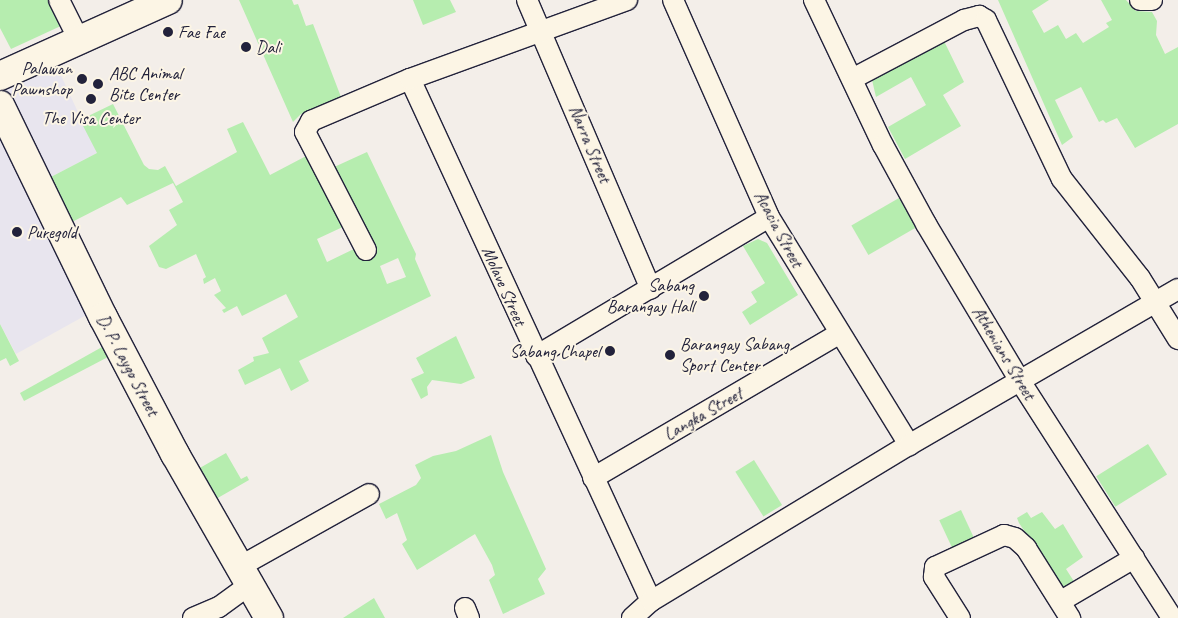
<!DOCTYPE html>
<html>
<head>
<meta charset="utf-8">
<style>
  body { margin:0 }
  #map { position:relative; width:1178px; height:618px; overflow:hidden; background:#f3eee9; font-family:Caveat,sans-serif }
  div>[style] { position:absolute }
  .built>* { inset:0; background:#e8e5ee }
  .green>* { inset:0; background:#b6edaf; transform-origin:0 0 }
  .roads { filter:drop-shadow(1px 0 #22223b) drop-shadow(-1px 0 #22223b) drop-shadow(0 1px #22223b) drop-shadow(0 -1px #22223b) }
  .minor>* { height:20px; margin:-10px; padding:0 10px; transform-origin:10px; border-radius:10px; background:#fcf5e5 }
  .secondary>* { height:28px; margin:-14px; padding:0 14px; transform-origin:14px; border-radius:14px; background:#fcf5e5 }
  .primary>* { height:28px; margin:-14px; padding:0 14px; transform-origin:14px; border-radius:14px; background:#fcf5e5 }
  .dots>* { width:14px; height:14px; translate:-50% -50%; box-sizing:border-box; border:2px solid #fcf5e5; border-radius:50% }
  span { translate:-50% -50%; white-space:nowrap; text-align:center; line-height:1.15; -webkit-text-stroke:4px #fcf5e5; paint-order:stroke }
  .poi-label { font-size:18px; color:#22223b }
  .left { translate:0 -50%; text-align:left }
  .right { translate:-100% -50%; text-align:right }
  .street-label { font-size:18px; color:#22223b }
</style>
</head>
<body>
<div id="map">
  <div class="built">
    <div style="clip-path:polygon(57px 67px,97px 153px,49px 178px,5px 94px,9px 88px)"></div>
    <div style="clip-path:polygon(0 108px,97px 309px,16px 354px,0 324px)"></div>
  </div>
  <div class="green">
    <div style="clip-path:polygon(0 0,50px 0,63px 25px,11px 49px,0 28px)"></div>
    <div style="clip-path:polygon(239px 0,292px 0,294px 5px,298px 4px,306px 26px,313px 24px,341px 97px,301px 114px,293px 122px)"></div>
    <div style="clip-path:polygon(413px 0,450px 0,456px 12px,423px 25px)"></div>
    <div style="clip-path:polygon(998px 0,1049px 0,1032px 11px,1044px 33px,1058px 25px,1066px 39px,1076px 33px,1083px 43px,1109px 27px,1106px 23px,1112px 20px,1101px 0,1126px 0,1136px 11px,1152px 12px,1157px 21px,1156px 35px,1165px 54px,1178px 47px,1178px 124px,1135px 148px,1117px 118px,1106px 123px,1103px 120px,1099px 122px,1081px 87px,1055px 100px,1073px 137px,1062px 145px)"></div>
    <div style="clip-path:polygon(944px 41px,964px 82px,943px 95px,961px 126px,905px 159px,888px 127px,926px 105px,911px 77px,876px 97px,872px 80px)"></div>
    <div style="clip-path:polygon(evenodd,113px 104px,144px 165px,149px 169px,158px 170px,165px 166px,176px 186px,237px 152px,227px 129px,243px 122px,270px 175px,310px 154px,347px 225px,317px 239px,327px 262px,358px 247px,332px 168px,367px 152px,416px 254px,415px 259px,431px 296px,299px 361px,309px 381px,291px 391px,280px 368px,245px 385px,238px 370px,254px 361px,253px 357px,269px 353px,262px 338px,298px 317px,286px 294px,242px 316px,237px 306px,224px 313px,222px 310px,226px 308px,214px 295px,221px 291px,215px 278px,204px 284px,203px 279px,206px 277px,196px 254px,166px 269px,159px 267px,149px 246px,177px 225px,169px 210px,183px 202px,173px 183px,127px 205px,121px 197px,72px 222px,49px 178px,97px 153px,80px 120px,113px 104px,398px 258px,406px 277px,387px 284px,380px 266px,398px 258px)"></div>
    <div style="left:899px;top:198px;width:34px;height:55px;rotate:60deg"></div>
    <div style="clip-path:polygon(758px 239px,767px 243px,798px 295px,750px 325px,742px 312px,757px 302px,751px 292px,765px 283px,743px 246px)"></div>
    <div style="clip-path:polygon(0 324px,19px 361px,10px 366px,6px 358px,0 361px)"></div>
    <div style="clip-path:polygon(456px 336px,475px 378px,461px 384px,432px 380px,427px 387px,428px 395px,421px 399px,411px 379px,424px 373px,416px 358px)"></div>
    <div style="clip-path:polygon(102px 347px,108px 357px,24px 401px,20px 393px)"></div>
    <div style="clip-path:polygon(491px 435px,503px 472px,546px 569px,538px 579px,545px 594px,503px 614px,489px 580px,495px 575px,492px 565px,475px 534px,417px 570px,402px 544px,407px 540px,397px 513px,386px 519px,379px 504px,416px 485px,421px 478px,415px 465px,433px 456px,456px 451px)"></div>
    <div style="left:1148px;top:444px;width:36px;height:61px;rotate:58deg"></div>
    <div style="clip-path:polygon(226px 453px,241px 479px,247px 476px,249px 480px,216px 499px,198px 469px)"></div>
    <div style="left:754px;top:460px;width:53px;height:22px;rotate:58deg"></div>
    <div style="left:961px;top:510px;width:33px;height:24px;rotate:65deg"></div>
    <div style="clip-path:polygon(1027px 512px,1031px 518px,1042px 512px,1055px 529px,1063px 524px,1083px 557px,1066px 569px,1075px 583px,1064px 590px,1019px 523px,1017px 518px)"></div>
    <div style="clip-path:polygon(374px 598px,385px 618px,343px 618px)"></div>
  </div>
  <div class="roads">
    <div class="minor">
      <div style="left:59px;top:0;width:45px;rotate:63.4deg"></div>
      <div style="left:527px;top:0;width:314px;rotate:66.8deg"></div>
      <div style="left:673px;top:0;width:237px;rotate:66.1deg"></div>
      <div style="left:769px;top:217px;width:268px;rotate:58.4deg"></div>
      <div style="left:814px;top:0;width:161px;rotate:64.6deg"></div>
      <div style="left:883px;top:145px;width:90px;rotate:61.4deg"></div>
      <div style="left:926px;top:224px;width:183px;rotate:59.1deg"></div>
      <div style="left:1020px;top:381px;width:282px;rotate:57.3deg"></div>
      <div style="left:1140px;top:0;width:12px"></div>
      <div style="left:410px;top:79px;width:575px;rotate:65.22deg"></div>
      <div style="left:852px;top:79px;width:127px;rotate:-27.8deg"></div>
      <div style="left:964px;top:20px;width:16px;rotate:-15deg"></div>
      <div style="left:979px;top:16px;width:8px;rotate:30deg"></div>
      <div style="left:986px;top:20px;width:176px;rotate:64.5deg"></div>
      <div style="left:1062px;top:179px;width:126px;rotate:51.8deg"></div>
      <div style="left:1140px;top:278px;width:72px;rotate:58.1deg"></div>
      <div style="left:366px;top:250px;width:133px;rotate:-117.3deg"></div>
      <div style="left:305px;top:132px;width:13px;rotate:-61deg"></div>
      <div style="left:311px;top:121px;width:108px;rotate:-23deg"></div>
      <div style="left:410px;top:79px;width:231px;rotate:-20deg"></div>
      <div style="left:536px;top:356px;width:271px;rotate:-30.8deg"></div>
      <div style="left:593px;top:478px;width:284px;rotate:-30.4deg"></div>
      <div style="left:239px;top:567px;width:149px;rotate:-29.3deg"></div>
      <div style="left:1061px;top:601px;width:85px;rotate:-30.5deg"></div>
      <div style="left:465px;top:608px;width:11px;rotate:68deg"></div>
      <div style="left:193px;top:618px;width:28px;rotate:-23deg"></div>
      <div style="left:219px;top:607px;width:37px;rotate:-36deg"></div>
      <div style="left:632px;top:618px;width:25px;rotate:-42deg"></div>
      <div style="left:651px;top:601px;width:301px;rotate:-31.2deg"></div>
      <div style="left:909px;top:445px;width:311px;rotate:-30.1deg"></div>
      <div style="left:960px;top:618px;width:49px;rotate:-122.4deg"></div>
      <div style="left:934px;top:577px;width:10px;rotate:-84deg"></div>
      <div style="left:935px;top:567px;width:76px;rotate:-24.9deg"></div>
      <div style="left:1004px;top:535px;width:11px;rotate:15deg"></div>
      <div style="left:1015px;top:538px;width:15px;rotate:42deg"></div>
      <div style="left:1026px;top:548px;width:83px;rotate:57.8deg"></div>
    </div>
    <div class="secondary">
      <div style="left:0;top:105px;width:236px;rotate:64.1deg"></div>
      <div style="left:103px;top:317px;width:155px;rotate:62.3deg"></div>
      <div style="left:175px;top:454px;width:189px;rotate:60.2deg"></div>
    </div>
    <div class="primary">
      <div style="left:0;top:76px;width:184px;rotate:-24.3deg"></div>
    </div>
  </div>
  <div class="dots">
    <div style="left:168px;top:32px;background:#22223b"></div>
    <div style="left:246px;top:47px;background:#22223b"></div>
    <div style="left:82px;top:79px;background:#22223b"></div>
    <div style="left:98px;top:84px;background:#22223b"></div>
    <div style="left:91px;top:99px;background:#22223b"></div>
    <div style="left:17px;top:232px;background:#22223b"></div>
    <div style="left:704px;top:296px;background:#22223b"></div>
    <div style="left:610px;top:351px;background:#22223b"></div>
    <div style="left:670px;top:355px;background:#22223b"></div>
  </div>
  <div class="poi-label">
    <span class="left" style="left:178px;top:32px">Fae Fae</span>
    <span class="left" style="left:256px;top:47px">Dali</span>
    <span class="right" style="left:72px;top:79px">Palawan<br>Pawnshop</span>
    <span class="left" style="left:109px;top:84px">ABC Animal<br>Bite Center</span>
    <span style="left:91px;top:118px">The Visa Center</span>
    <span class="left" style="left:27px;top:232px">Puregold</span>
    <span class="right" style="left:694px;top:296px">Sabang<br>Barangay Hall</span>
    <span class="left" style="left:680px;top:355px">Barangay Sabang<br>Sport Center</span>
    <span class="right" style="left:600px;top:351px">Sabang Chapel</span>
  </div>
  <div class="street-label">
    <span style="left:590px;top:144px;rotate:67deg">Narra Street</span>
    <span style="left:779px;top:229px;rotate:62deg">Acacia Street</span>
    <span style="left:504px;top:286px;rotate:66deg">Molave Street</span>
    <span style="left:1004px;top:353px;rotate:59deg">Athenians Street</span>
    <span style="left:128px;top:365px;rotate:62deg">D. P. Laygo Street</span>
    <span style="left:703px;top:414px;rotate:-30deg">Langka Street</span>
  </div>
</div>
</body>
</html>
